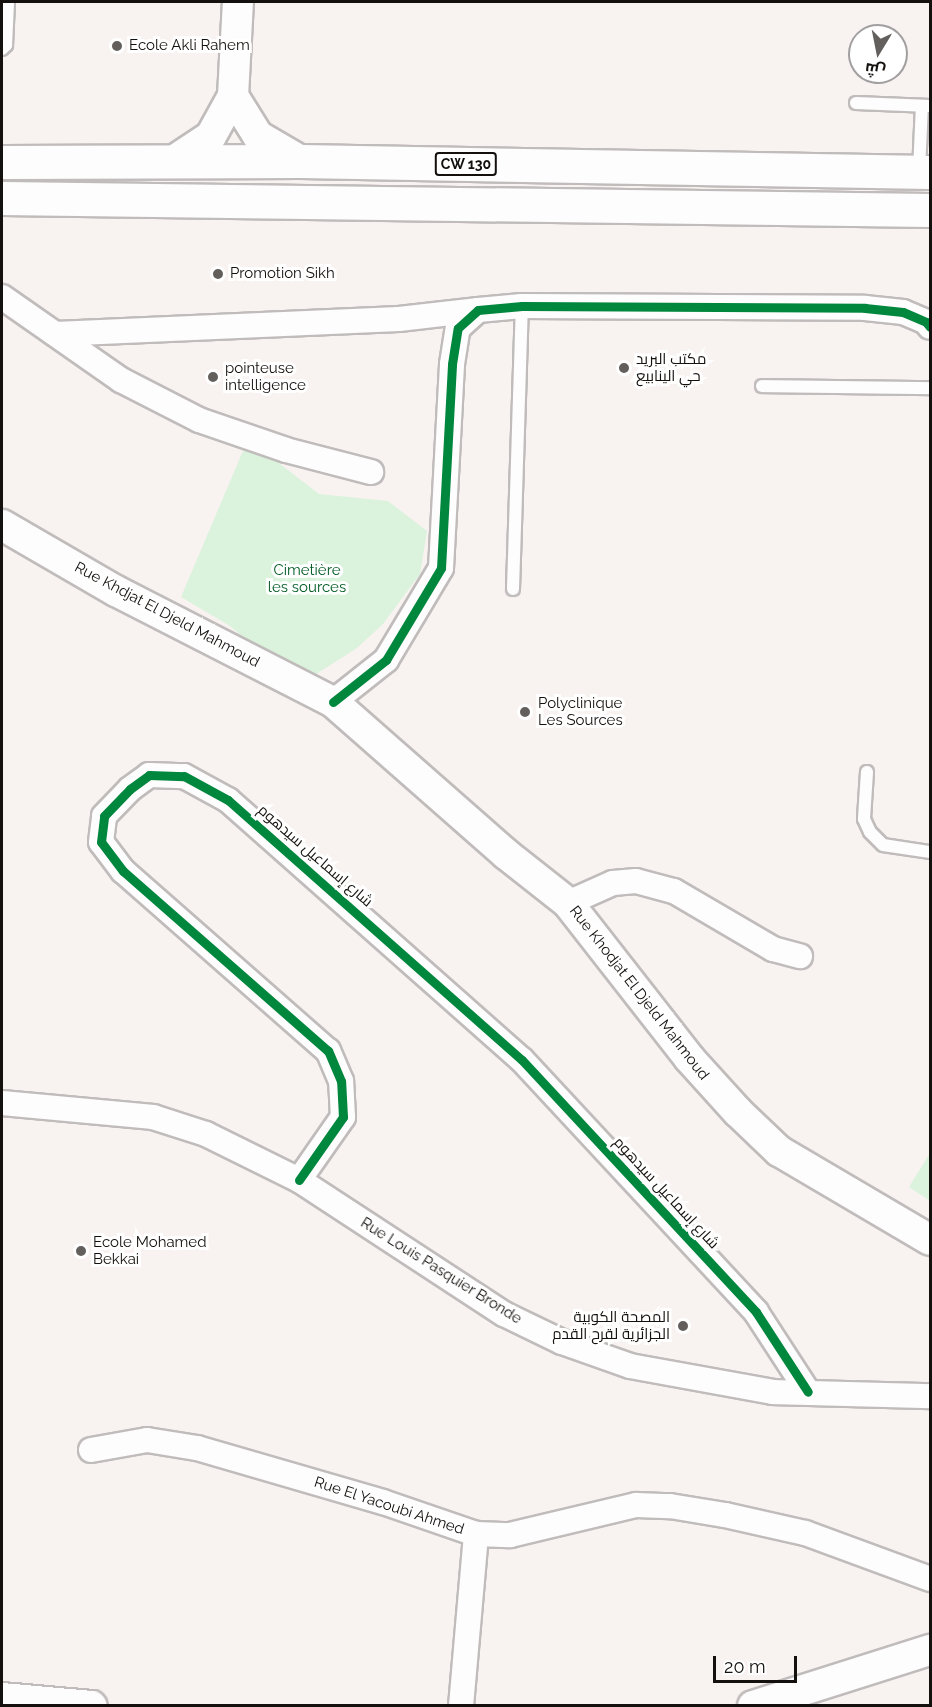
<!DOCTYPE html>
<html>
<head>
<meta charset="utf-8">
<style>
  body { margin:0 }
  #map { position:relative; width:932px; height:1707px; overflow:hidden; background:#f8f2f1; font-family:Raleway,Cairo,sans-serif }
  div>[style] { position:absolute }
  .green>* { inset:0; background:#dbf3dc }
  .roads { filter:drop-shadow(2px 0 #c0bcbb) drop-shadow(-2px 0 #c0bcbb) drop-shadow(0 2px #c0bcbb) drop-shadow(0 -2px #c0bcbb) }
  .service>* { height:12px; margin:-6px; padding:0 6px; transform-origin:6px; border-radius:6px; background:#fefdfd }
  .minor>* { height:24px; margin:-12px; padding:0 12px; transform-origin:12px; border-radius:12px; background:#fefdfd }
  .tertiary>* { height:30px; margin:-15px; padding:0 15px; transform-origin:15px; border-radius:15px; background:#fefdfd }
  .primary>* { height:33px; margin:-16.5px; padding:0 16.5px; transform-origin:16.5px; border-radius:16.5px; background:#fefdfd }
  .cycleway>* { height:9px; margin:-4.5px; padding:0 4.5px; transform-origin:4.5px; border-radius:4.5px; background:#00873e }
  .dots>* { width:16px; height:16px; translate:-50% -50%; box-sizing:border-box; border:3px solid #fff; border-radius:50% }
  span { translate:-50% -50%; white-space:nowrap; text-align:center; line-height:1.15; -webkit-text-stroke:6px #fff; paint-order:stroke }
  .shield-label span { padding:2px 4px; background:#fff; border:2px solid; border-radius:4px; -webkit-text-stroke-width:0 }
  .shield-label { font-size:14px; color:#13100e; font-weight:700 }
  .poi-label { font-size:15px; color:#13100e }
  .left { translate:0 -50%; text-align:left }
  .right { translate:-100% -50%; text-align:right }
  .park-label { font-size:15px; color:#035b24 }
  .street-label { font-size:15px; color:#13100e }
  .frame { position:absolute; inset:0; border:3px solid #13100e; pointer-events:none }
  .north { position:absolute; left:848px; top:24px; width:60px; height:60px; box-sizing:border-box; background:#fff; border:2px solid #a19f9f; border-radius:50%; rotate:190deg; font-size:16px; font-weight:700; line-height:24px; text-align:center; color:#13100e }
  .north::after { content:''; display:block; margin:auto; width:21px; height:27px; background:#635f5d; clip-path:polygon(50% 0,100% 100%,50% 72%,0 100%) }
  .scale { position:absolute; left:713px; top:1656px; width:84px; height:27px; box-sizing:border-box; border:3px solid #13100e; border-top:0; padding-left:8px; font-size:18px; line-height:21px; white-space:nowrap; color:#13100e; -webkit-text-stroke:4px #fff; paint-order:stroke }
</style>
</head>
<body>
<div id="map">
  <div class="green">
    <div style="clip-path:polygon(248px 439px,319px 494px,388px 501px,427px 531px,420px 574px,383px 624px,357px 648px,299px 685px,230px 626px,181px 597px)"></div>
    <div style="clip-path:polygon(930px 1153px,930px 1201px,909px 1187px)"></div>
  </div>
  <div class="roads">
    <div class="service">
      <div style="left:2px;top:49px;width:6px;rotate:-45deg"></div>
      <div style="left:6px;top:45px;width:43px;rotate:-87.3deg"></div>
      <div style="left:856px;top:103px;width:74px;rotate:2.3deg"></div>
      <div style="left:919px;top:171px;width:65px;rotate:-87.4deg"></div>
      <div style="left:762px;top:386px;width:168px;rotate:0.7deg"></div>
      <div style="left:513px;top:589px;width:283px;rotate:-88.2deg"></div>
      <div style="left:867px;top:772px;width:47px;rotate:93.7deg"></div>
      <div style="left:864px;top:819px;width:14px;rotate:65deg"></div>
      <div style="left:870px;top:832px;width:18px;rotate:45deg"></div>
      <div style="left:883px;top:845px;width:48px;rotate:8.5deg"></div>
    </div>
    <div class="minor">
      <div style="left:2px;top:297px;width:145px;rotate:34.9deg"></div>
      <div style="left:121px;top:380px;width:88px;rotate:27.1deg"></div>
      <div style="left:199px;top:420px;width:92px;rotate:19deg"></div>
      <div style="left:286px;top:450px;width:88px;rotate:14.5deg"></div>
      <div style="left:55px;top:334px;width:344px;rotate:-2.5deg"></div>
      <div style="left:399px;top:319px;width:80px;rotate:-6.5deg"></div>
      <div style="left:333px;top:702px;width:68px;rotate:-38.4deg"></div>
      <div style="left:386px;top:660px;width:107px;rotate:-59.1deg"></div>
      <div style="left:441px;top:568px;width:204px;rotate:-86.9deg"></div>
      <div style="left:452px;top:364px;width:36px;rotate:-81deg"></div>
      <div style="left:458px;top:328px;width:27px;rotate:-42deg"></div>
      <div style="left:478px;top:310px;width:44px;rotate:-5.2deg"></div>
      <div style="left:522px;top:306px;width:343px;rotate:0.3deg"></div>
      <div style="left:865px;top:308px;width:38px;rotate:6deg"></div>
      <div style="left:903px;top:312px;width:25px;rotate:23deg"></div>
      <div style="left:926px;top:322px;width:6px;rotate:51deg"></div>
      <div style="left:568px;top:903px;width:49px;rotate:-24deg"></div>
      <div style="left:613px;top:883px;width:23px;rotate:-5deg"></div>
      <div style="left:636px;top:881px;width:39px;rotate:15deg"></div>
      <div style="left:674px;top:891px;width:115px;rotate:30.4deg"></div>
      <div style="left:773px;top:949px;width:28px;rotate:15deg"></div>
      <div style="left:2px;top:1103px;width:152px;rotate:5.3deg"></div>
      <div style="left:153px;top:1117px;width:56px;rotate:17.8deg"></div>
      <div style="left:206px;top:1134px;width:104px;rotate:26.3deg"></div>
      <div style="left:299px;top:1180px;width:245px;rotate:33.2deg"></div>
      <div style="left:504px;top:1314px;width:64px;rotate:25.8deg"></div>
      <div style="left:562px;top:1342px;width:72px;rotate:19.4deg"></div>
      <div style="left:630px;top:1366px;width:145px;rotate:10.3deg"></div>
      <div style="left:773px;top:1392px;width:157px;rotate:1.5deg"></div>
      <div style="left:299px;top:1180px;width:77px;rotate:-55.1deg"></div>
      <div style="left:343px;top:1117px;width:36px;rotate:-93deg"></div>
      <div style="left:341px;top:1081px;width:33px;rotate:-113deg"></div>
      <div style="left:328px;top:1051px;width:273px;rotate:-138.7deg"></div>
      <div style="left:123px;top:871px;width:36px;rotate:-127deg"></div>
      <div style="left:101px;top:842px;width:26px;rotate:-83deg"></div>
      <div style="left:104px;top:816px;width:37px;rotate:-46deg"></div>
      <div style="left:130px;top:789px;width:24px;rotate:-36deg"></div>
      <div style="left:149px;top:775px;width:35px;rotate:2deg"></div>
      <div style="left:184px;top:776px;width:50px;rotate:28.6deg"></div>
      <div style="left:228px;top:800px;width:392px;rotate:41.5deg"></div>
      <div style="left:522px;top:1060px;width:344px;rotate:47.1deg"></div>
      <div style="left:756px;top:1312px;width:95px;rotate:57deg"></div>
      <div style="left:91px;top:1450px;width:57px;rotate:-10.1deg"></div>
      <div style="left:147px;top:1440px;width:51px;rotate:9.1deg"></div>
      <div style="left:197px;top:1448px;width:194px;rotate:16.2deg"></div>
      <div style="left:383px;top:1502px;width:98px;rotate:19deg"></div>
      <div style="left:476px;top:1534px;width:34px;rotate:2deg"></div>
      <div style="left:510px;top:1535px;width:130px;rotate:-13.4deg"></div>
      <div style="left:636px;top:1505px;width:34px;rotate:2deg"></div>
      <div style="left:670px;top:1506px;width:56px;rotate:9.3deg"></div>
      <div style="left:725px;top:1515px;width:82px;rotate:12.7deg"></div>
      <div style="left:805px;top:1533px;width:133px;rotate:20.2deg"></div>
      <div style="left:461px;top:1706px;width:173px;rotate:-85deg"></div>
    </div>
    <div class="tertiary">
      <div style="left:233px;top:96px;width:47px;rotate:58deg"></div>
      <div style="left:258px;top:136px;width:50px;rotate:30.2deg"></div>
      <div style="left:175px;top:160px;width:43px;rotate:-33.7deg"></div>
      <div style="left:211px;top:136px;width:46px;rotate:-61.2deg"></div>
      <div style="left:233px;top:96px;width:94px;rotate:-87deg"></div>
      <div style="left:2px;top:525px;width:132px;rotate:30.1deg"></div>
      <div style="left:116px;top:591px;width:244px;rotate:27.1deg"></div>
      <div style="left:333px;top:702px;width:230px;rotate:41.3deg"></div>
      <div style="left:506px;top:854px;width:79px;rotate:38.3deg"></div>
      <div style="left:568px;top:903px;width:197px;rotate:52deg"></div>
      <div style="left:689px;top:1058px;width:73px;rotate:47.8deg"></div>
      <div style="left:738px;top:1112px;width:57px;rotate:43.6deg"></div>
      <div style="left:779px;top:1151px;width:175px;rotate:30.5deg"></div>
      <div style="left:2px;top:1698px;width:90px;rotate:5.1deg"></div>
      <div style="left:753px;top:1706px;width:186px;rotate:-17.6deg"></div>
    </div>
    <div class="primary">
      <div style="left:2px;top:162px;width:299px;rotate:-0.2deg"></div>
      <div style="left:301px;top:161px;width:629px;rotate:1deg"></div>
      <div style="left:2px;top:198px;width:928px;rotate:0.74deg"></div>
    </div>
  </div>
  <div class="cycleway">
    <div style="left:333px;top:702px;width:68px;rotate:-38.4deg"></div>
    <div style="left:386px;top:660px;width:107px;rotate:-59.1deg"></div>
    <div style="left:441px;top:568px;width:204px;rotate:-86.9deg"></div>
    <div style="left:452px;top:364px;width:36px;rotate:-81deg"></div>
    <div style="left:458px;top:328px;width:27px;rotate:-42deg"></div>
    <div style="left:478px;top:310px;width:44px;rotate:-5.2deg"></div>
    <div style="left:522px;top:306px;width:343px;rotate:0.3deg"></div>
    <div style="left:865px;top:308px;width:38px;rotate:6deg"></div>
    <div style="left:903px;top:312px;width:25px;rotate:23deg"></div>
    <div style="left:926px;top:322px;width:6px;rotate:51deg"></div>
    <div style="left:299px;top:1180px;width:77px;rotate:-55.1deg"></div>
    <div style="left:343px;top:1117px;width:36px;rotate:-93deg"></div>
    <div style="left:341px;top:1081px;width:33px;rotate:-113deg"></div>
    <div style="left:328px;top:1051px;width:273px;rotate:-138.7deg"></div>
    <div style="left:123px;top:871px;width:36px;rotate:-127deg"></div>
    <div style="left:101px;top:842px;width:26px;rotate:-83deg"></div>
    <div style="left:104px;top:816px;width:37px;rotate:-46deg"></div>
    <div style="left:130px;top:789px;width:24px;rotate:-36deg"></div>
    <div style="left:149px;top:775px;width:35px;rotate:2deg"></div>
    <div style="left:184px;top:776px;width:50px;rotate:28.6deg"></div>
    <div style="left:228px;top:800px;width:392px;rotate:41.5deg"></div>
    <div style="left:522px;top:1060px;width:344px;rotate:47.1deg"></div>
    <div style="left:756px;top:1312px;width:95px;rotate:57deg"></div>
  </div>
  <div class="dots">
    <div style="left:117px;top:46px;background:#635f5d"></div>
    <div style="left:218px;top:274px;background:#635f5d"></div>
    <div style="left:624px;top:368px;background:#635f5d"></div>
    <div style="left:213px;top:377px;background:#635f5d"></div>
    <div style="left:525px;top:712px;background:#635f5d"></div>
    <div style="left:81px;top:1251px;background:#635f5d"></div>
    <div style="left:683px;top:1326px;background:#635f5d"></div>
  </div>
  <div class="shield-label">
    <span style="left:466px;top:164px">CW 130</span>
  </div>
  <div class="poi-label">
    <span class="left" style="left:129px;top:46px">Ecole Akli Rahem</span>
    <span class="left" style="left:230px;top:274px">Promotion Sikh</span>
    <span class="left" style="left:636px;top:368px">مكتب البريد<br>حي الينابيع</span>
    <span class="left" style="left:225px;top:377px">pointeuse<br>intelligence</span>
    <span class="left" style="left:538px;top:712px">Polyclinique<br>Les Sources</span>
    <span class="left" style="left:93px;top:1251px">Ecole Mohamed<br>Bekkai</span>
    <span class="right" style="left:670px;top:1326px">المصحة الكوبية<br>الجزائرية لقرح القدم</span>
  </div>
  <div class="park-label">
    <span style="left:307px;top:579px">Cimetière<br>les sources</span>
  </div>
  <div class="street-label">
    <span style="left:167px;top:615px;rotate:28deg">Rue Khdjat El Djeld Mahmoud</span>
    <span style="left:315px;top:856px;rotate:41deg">شارع إسماعيل سيدهوم</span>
    <span style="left:639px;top:993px;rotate:52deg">Rue Khodjat El Djeld Mahmoud</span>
    <span style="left:666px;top:1193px;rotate:47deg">شارع إسماعيل سيدهوم</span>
    <span style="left:441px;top:1271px;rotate:32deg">Rue Louis Pasquier Bronde</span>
    <span style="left:389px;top:1506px;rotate:18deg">Rue El Yacoubi Ahmed</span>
  </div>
  <div class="frame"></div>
  <div class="north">ش</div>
  <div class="scale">20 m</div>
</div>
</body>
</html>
